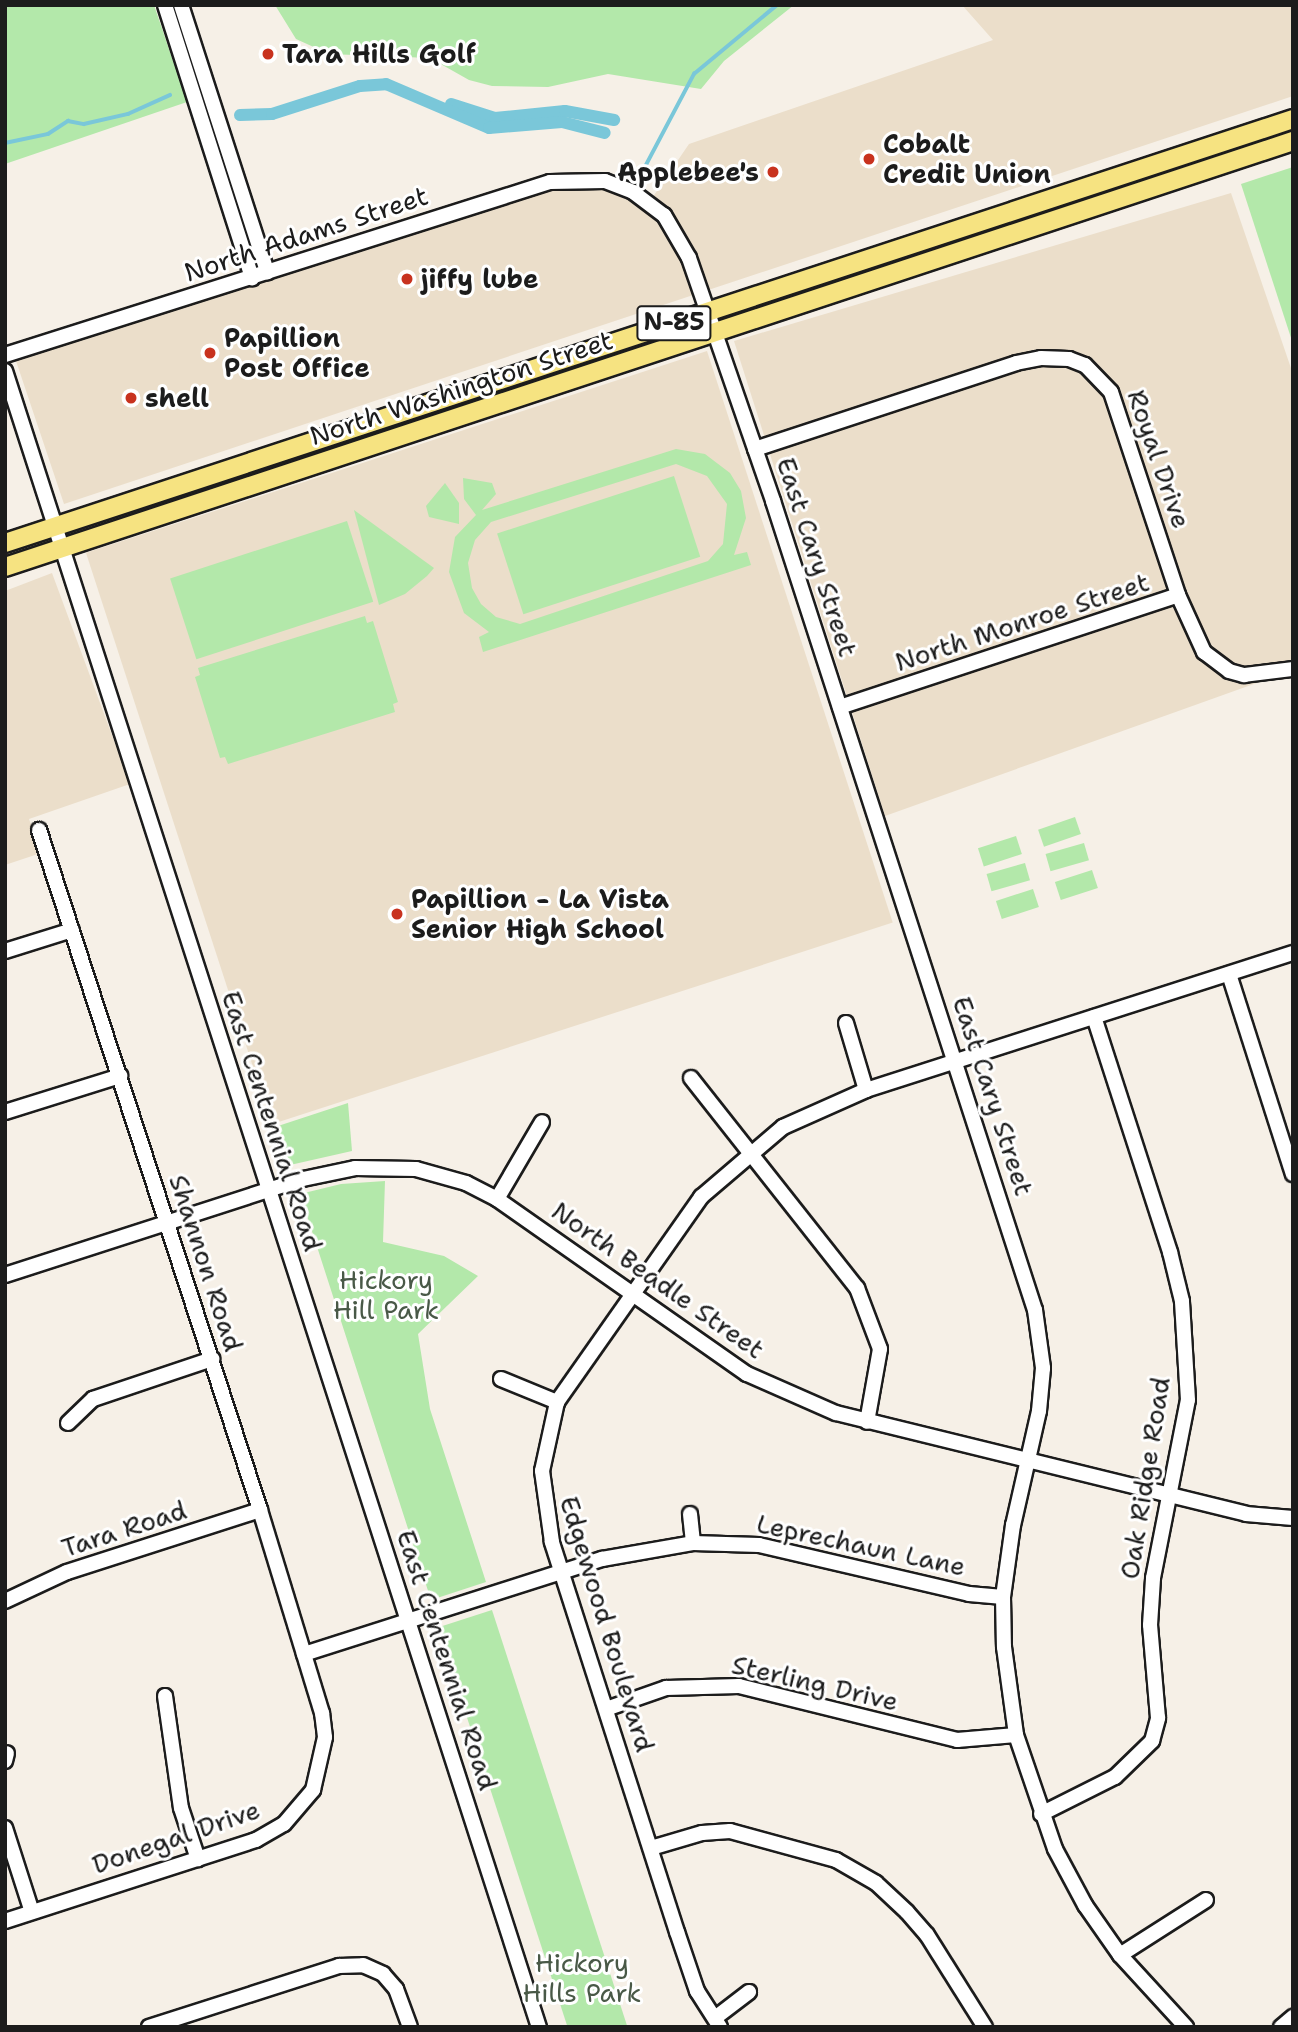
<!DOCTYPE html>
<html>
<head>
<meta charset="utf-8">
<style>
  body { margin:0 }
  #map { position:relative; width:1298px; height:2032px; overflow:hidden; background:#f6f0e7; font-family:"Shantell Sans",sans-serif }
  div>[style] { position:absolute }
  .built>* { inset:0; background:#ebdeca; transform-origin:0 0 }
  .green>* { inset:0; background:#b3e8aa; transform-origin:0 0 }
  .stream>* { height:3.5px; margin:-1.75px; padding:0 1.75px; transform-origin:1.75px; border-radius:1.75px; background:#7ac7d9 }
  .canal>* { height:12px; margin:-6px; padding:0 6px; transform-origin:6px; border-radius:6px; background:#7ac7d9 }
  .roads { filter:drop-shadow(2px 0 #1c1c1c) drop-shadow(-2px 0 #1c1c1c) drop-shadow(0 2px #1c1c1c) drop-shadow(0 -2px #1c1c1c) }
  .minor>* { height:14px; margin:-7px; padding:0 7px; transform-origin:7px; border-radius:7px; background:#fff }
  .major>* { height:18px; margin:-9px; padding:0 9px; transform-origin:9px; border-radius:9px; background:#f6e381 }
  .dots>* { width:19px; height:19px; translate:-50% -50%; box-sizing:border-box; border:4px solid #fff; border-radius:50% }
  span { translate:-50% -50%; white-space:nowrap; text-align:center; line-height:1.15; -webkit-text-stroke:6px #fff; paint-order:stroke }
  .shield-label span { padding:2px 5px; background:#fff; border:2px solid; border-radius:5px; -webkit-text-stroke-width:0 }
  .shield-label { font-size:24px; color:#1c1c1c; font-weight:700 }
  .poi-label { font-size:26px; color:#1c1c1c; font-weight:700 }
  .left { translate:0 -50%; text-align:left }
  .right { translate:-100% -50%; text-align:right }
  .street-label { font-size:26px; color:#1c1c1c }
  .park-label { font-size:26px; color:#495947 }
  .frame { position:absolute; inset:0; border:7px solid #1c1c1c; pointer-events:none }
</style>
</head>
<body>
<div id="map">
  <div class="built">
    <div style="clip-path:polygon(962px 5px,1293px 5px,1293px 96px,64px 504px,15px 358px,552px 188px,602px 189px,646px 207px,689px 144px,993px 40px)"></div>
    <div style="clip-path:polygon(1231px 193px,1293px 374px,1293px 670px,885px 816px,734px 341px)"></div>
    <div style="left:707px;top:351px;width:601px;height:653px;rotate:72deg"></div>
    <div style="clip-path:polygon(52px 573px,130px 784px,29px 819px,41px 853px,5px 865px,5px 591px)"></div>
  </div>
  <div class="green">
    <div style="clip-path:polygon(5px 5px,154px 5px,187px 102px,5px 164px)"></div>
    <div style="clip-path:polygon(275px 5px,794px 5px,724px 61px,701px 89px,608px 74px,548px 87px,492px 86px,469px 80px,430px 58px,329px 54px,296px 39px)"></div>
    <div style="clip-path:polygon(1293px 167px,1293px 344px,1241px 184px)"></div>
    <div style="clip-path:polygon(evenodd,676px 449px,705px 454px,730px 473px,741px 491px,746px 518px,734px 555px,747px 552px,751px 565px,483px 652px,479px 637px,489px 632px,464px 613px,449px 572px,455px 537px,476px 515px,464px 499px,463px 478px,492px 483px,496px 494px,482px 510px,676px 449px,676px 464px,707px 476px,727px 504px,723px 544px,708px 561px,520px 624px,496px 617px,481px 604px,472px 588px,468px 563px,475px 540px,491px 522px,676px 464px)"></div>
    <div style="left:674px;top:476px;width:85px;height:186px;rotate:72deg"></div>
    <div style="clip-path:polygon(445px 483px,459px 503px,459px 524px,429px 517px,426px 506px)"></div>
    <div style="clip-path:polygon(354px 510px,434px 568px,427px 576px,405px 594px,379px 605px)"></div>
    <div style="left:347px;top:521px;width:85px;height:186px;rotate:72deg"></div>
    <div style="clip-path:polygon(365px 616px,367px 623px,373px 621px,398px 702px,393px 704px,395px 712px,228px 764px,225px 757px,220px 758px,195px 677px,200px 675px,198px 668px)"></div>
    <div style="left:1075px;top:817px;width:18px;height:39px;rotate:71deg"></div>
    <div style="left:1016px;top:836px;width:19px;height:40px;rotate:72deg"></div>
    <div style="left:1084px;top:843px;width:18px;height:40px;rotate:74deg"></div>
    <div style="left:1025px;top:863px;width:18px;height:40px;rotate:74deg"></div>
    <div style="left:1092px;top:870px;width:19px;height:39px;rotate:72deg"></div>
    <div style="left:1033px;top:889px;width:19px;height:39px;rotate:72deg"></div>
    <div style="clip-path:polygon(348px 1103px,352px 1151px,290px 1165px,278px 1126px)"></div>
    <div style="clip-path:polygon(385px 1181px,383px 1242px,444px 1256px,478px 1276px,418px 1334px,430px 1409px,486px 1582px,431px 1600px,300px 1194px,341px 1184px)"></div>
    <div style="left:492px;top:1610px;width:439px;height:57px;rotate:72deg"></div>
  </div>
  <div class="stream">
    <div style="left:5px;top:143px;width:44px;rotate:-11.8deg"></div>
    <div style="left:48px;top:134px;width:24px;rotate:-33deg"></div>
    <div style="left:68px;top:121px;width:16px;rotate:11deg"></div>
    <div style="left:84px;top:124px;width:45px;rotate:-12.8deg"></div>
    <div style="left:128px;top:114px;width:46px;rotate:-24.3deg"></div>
    <div style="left:646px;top:165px;width:103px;rotate:-62.2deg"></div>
    <div style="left:694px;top:74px;width:108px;rotate:-39.7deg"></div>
  </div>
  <div class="canal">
    <div style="left:451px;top:104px;width:46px;rotate:17.7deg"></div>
    <div style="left:495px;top:118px;width:70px;rotate:-5.7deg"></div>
    <div style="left:565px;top:111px;width:50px;rotate:10.4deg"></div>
    <div style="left:240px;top:115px;width:32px;rotate:-2deg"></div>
    <div style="left:272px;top:114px;width:92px;rotate:-17.7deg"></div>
    <div style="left:360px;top:86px;width:26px;rotate:-4deg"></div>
    <div style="left:386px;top:84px;width:112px;rotate:23.1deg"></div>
    <div style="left:489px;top:128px;width:73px;rotate:-4.7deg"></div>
    <div style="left:562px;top:122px;width:44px;rotate:14.3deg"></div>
  </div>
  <div class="roads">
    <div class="minor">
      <div style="left:165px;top:5px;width:287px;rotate:72.3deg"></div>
      <div style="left:181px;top:5px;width:281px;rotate:72.1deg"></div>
      <div style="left:5px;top:355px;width:572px;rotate:-17.61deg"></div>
      <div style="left:550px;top:182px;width:55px;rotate:-1deg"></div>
      <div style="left:605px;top:181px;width:30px;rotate:21deg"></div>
      <div style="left:633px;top:192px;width:39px;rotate:37deg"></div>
      <div style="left:664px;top:215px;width:50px;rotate:59.8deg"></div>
      <div style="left:689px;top:258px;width:257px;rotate:70.9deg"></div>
      <div style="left:773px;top:501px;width:850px;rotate:72.06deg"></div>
      <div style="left:1035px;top:1310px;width:59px;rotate:82.1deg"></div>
      <div style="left:1043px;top:1368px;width:43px;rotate:95.3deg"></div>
      <div style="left:1039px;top:1411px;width:117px;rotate:102.8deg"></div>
      <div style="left:1013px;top:1525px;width:73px;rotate:97.9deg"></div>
      <div style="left:1003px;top:1597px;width:50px;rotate:88.9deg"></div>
      <div style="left:1004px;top:1647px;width:89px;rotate:82.2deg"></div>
      <div style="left:1016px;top:1735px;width:120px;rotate:71.1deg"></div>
      <div style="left:1055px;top:1849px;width:64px;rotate:61.8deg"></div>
      <div style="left:1085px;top:1905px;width:61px;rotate:55deg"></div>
      <div style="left:1120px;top:1955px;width:98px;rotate:47.5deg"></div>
      <div style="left:5px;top:371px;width:1740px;rotate:72.13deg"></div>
      <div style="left:755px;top:449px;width:275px;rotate:-18.2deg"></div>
      <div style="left:1016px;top:363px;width:25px;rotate:-11deg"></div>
      <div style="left:1041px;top:358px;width:28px;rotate:2deg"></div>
      <div style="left:1069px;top:359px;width:17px;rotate:21deg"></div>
      <div style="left:1085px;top:365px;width:37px;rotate:46deg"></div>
      <div style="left:1111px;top:392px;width:214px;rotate:71.7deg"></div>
      <div style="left:1178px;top:595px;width:63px;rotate:65.5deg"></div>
      <div style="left:1204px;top:652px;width:31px;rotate:37deg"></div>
      <div style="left:1229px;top:671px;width:16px;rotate:15deg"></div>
      <div style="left:1244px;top:675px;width:49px;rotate:-7deg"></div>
      <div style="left:840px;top:707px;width:356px;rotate:-18.3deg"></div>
      <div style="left:5px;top:951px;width:70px;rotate:-17.4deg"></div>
      <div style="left:1229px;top:974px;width:210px;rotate:72.3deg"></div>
      <div style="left:846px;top:1023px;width:70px;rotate:73.4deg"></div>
      <div style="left:691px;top:1078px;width:268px;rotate:51.7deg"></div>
      <div style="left:857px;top:1288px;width:65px;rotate:69.3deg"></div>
      <div style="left:880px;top:1349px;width:74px;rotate:100.1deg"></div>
      <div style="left:5px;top:1112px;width:121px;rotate:-17.4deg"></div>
      <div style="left:497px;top:1199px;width:89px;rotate:-59.7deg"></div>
      <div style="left:5px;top:1275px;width:313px;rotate:-17.9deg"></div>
      <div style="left:303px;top:1179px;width:53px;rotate:-11.9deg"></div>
      <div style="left:355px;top:1168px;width:61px;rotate:0.9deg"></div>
      <div style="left:416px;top:1169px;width:52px;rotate:15.6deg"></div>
      <div style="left:466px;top:1183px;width:35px;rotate:27deg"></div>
      <div style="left:497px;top:1199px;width:305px;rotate:35deg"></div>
      <div style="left:747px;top:1374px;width:97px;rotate:23.7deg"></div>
      <div style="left:836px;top:1413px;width:422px;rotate:13.8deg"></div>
      <div style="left:1246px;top:1514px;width:47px;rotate:4.9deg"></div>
      <div style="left:501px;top:1379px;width:61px;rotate:22.3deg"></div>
      <div style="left:68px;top:1423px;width:35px;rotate:-44deg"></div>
      <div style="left:93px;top:1399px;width:126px;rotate:-18.6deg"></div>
      <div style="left:690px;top:1514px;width:29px;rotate:84deg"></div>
      <div style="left:5px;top:1601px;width:68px;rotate:-25.1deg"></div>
      <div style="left:67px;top:1572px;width:203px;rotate:-17.8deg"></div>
      <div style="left:304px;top:1654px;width:313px;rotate:-17.7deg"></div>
      <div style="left:602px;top:1559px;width:92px;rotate:-10deg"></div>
      <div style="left:693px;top:1543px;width:66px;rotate:1.7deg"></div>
      <div style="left:759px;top:1545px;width:216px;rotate:13.1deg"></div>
      <div style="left:969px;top:1594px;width:34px;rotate:5deg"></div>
      <div style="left:165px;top:1696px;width:113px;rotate:81.9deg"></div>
      <div style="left:181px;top:1808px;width:54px;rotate:71.6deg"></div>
      <div style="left:606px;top:1709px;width:64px;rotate:-19.3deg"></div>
      <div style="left:666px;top:1688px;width:73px;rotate:-1.6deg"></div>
      <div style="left:739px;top:1686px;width:225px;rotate:13.9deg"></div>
      <div style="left:957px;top:1740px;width:59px;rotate:-4.8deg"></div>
      <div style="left:5px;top:1761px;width:8px;rotate:-76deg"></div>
      <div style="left:1041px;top:1814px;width:83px;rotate:-26.6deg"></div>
      <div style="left:1115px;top:1777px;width:52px;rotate:-44.2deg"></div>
      <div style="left:1152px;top:1741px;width:24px;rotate:-75deg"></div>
      <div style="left:1158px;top:1718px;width:93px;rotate:-94.9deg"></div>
      <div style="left:1150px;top:1625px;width:47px;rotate:-86.3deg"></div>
      <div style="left:1153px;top:1578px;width:181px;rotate:-78.9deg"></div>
      <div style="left:1188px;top:1400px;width:99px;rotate:-93.5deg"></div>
      <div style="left:1182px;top:1301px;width:50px;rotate:-103.8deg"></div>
      <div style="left:1170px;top:1252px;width:247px;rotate:-107.9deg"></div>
      <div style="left:5px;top:1828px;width:88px;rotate:72.2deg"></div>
      <div style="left:651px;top:1848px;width:53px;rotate:-16.4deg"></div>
      <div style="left:702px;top:1833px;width:28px;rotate:-4deg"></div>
      <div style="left:730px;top:1831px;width:110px;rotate:15.3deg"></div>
      <div style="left:836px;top:1860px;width:46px;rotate:29.9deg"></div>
      <div style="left:876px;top:1883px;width:42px;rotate:43.1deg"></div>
      <div style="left:907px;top:1912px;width:30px;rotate:49deg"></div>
      <div style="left:927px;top:1935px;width:109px;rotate:57.8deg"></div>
      <div style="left:5px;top:1921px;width:264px;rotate:-17.9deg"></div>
      <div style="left:256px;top:1840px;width:32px;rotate:-30deg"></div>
      <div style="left:284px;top:1824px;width:45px;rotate:-49.5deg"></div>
      <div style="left:313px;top:1790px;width:54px;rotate:-77.2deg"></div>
      <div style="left:325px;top:1737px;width:24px;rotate:-97deg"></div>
      <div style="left:322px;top:1713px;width:212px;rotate:-107deg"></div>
      <div style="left:260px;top:1510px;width:715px;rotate:-108deg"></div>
      <div style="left:1120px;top:1955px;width:102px;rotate:-32.6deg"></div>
      <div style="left:715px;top:2018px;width:43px;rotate:-37.4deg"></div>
      <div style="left:149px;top:2027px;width:200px;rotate:-17.8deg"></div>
      <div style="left:339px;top:1966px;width:24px;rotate:-2deg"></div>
      <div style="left:363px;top:1965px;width:22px;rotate:24deg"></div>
      <div style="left:383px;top:1974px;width:20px;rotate:49deg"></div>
      <div style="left:396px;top:1989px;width:40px;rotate:69.8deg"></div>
      <div style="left:720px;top:2027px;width:43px;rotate:-122.6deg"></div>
      <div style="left:697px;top:1991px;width:62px;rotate:-108.7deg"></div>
      <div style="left:677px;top:1932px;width:410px;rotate:-107.8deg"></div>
      <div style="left:552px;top:1542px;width:72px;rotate:-98deg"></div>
      <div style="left:542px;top:1471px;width:71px;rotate:-77.7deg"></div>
      <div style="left:557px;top:1402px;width:251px;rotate:-54.9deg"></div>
      <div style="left:701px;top:1197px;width:108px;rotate:-40.5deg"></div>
      <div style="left:783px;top:1127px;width:91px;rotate:-24deg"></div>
      <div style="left:866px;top:1090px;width:448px;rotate:-17.8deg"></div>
      <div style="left:1281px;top:2027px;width:16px;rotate:-40deg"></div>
    </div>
    <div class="major">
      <div style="left:5px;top:543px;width:1356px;rotate:-18.22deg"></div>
      <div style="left:5px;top:567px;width:1357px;rotate:-18.3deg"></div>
    </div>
  </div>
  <div class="dots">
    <div style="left:268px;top:54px;background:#c8321e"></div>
    <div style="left:869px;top:159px;background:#c8321e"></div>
    <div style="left:773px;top:172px;background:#c8321e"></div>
    <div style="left:407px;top:279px;background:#c8321e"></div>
    <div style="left:210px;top:353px;background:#c8321e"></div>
    <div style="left:131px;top:398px;background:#c8321e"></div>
    <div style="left:397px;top:914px;background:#c8321e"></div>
  </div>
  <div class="shield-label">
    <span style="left:674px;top:323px">N-85</span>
  </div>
  <div class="poi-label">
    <span class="left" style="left:282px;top:54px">Tara Hills Golf</span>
    <span class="left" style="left:883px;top:159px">Cobalt<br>Credit Union</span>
    <span class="right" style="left:759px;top:172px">Applebee's</span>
    <span class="left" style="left:421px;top:279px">jiffy lube</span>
    <span class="left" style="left:224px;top:353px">Papillion<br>Post Office</span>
    <span class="left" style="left:145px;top:398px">shell</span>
    <span class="left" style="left:411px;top:914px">Papillion - La Vista<br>Senior High School</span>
  </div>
  <div class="street-label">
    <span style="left:306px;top:234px;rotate:-18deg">North Adams Street</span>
    <span style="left:461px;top:388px;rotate:-18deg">North Washington Street</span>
    <span style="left:1159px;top:459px;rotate:71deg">Royal Drive</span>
    <span style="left:817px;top:557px;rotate:72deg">East Cary Street</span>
    <span style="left:1022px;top:622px;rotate:-18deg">North Monroe Street</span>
    <span style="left:993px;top:1096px;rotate:72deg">East Cary Street</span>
    <span style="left:272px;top:1121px;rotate:72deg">East Centennial Road</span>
    <span style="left:206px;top:1263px;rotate:72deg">Shannon Road</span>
    <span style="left:658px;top:1280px;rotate:35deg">North Beadle Street</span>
    <span style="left:1145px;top:1478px;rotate:-81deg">Oak Ridge Road</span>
    <span style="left:124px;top:1529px;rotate:-18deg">Tara Road</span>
    <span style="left:861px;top:1545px;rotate:12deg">Leprechaun Lane</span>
    <span style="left:607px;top:1624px;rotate:73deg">Edgewood Boulevard</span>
    <span style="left:447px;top:1660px;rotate:72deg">East Centennial Road</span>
    <span style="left:815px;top:1683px;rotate:13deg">Sterling Drive</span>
    <span style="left:176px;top:1837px;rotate:-19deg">Donegal Drive</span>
  </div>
  <div class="park-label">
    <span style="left:386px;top:1295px">Hickory<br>Hill Park</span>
    <span style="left:582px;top:1978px">Hickory<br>Hills Park</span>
  </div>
  <div class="frame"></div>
</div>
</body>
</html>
